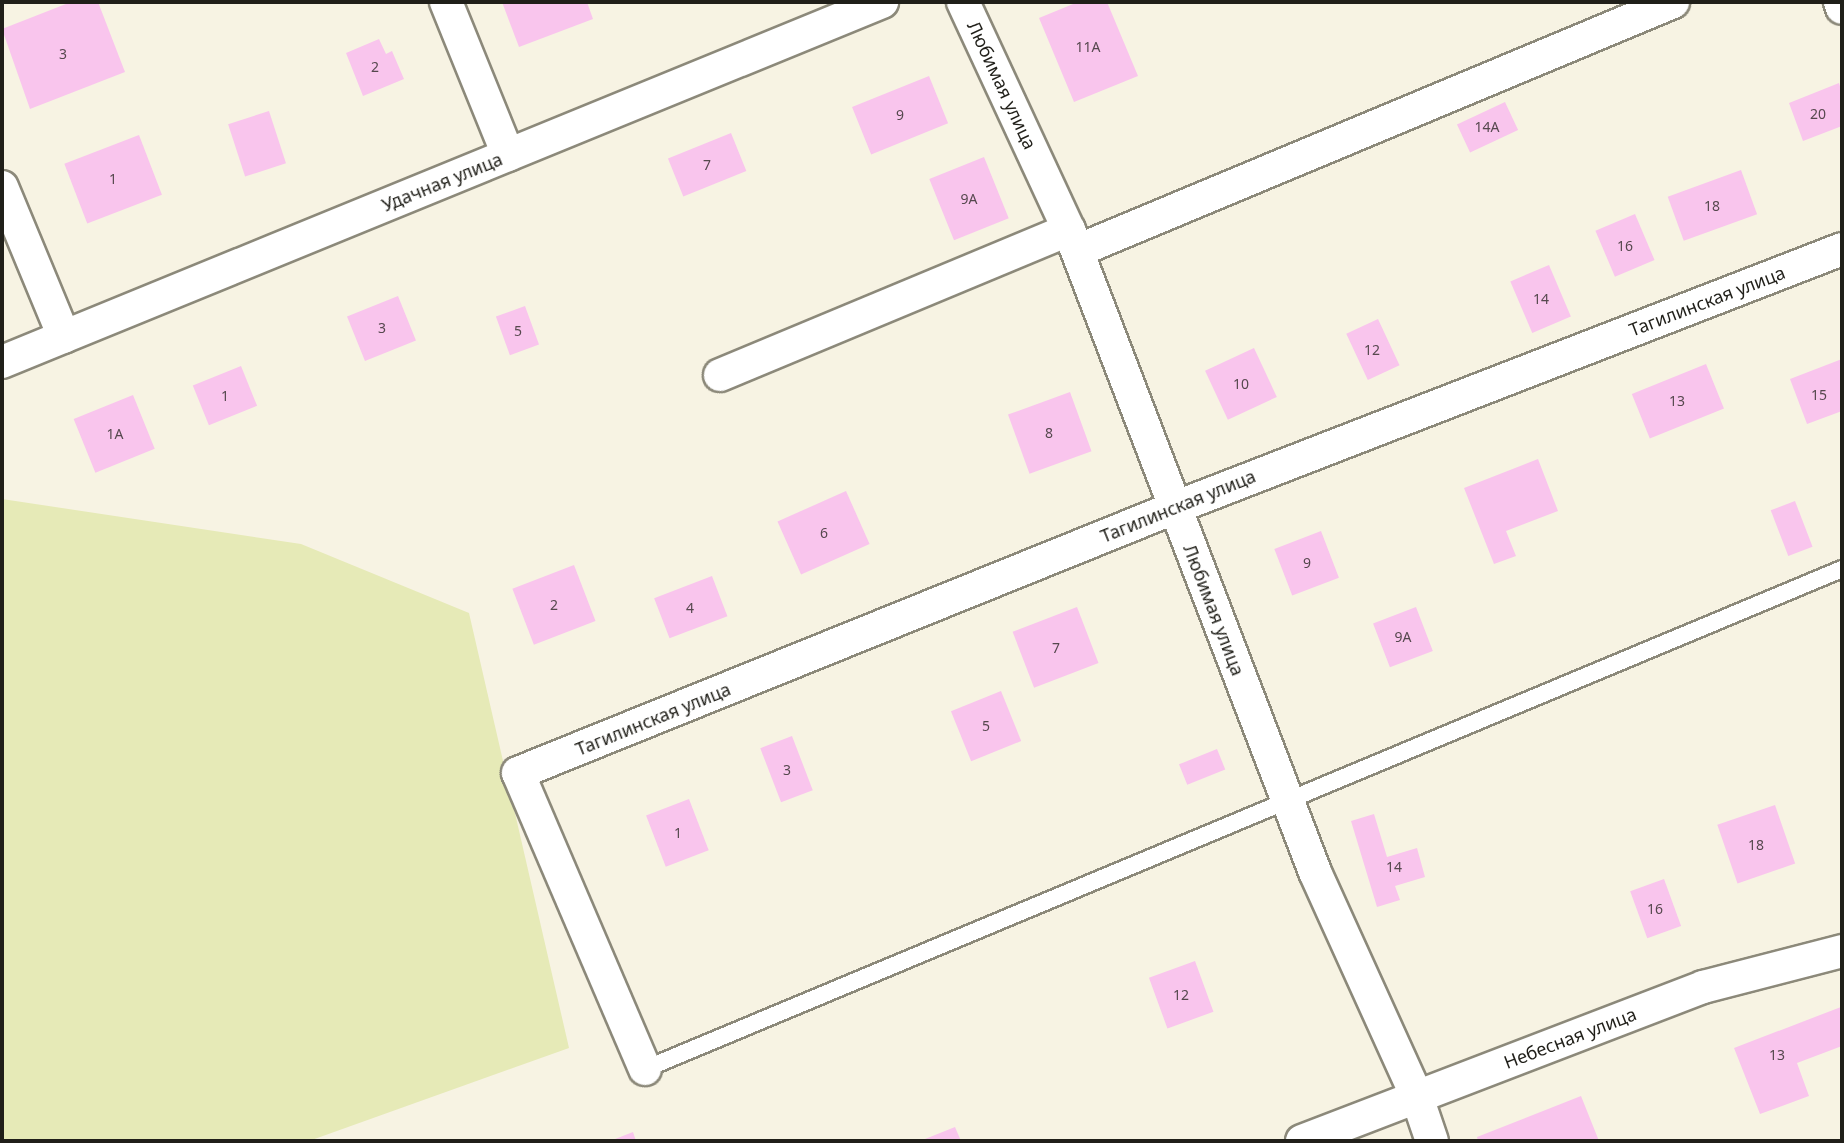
<!DOCTYPE html>
<html>
<head>
<meta charset="utf-8">
<style>
  body { margin:0 }
  #map { position:relative; width:1844px; height:1143px; overflow:hidden; background:#f7f3e3; font-family:"Noto Sans",sans-serif }
  div>[style] { position:absolute }
  .green>* { inset:0; background:#e6eab7 }
  .building>* { inset:0; background:#f9c5ed; transform-origin:0 0 }
  .roads { filter:drop-shadow(2px 0 #8c897a) drop-shadow(-2px 0 #8c897a) drop-shadow(0 2px #8c897a) drop-shadow(0 -2px #8c897a) }
  .lane>* { height:16px; margin:-8px; padding:0 8px; transform-origin:8px; border-radius:8px; background:#fff }
  .street>* { height:32px; margin:-16px; padding:0 16px; transform-origin:16px; border-radius:16px; background:#fff }
  span { translate:-50% -50%; white-space:nowrap; text-align:center; line-height:1.15; -webkit-text-stroke:7px #fff; paint-order:stroke }
  .number-label { font-size:14px; color:#56484e }
  .number-label span { -webkit-text-stroke-width:0 }
  .street-label { font-size:18px; color:#201f19 }
  .frame { position:absolute; inset:0; border:4px solid #201f19; pointer-events:none }
</style>
</head>
<body>
<div id="map">
  <div class="green">
    <div style="clip-path:polygon(2px 499px,301px 544px,469px 613px,569px 1048px,309px 1141px,2px 1141px)"></div>
  </div>
  <div class="building">
    <div style="clip-path:polygon(71px 2px,98px 2px,125px 72px,30px 109px,2px 29px)"></div>
    <div style="clip-path:polygon(502px 2px,587px 2px,593px 19px,519px 47px)"></div>
    <div style="clip-path:polygon(1078px 2px,1107px 2px,1138px 76px,1074px 102px,1039px 18px)"></div>
    <div style="clip-path:polygon(379px 39px,386px 54px,392px 51px,404px 79px,363px 96px,346px 53px)"></div>
    <div style="left:929px;top:76px;width:51px;height:83px;rotate:68deg"></div>
    <div style="clip-path:polygon(1839px 83px,1842px 93px,1842px 126px,1803px 141px,1789px 103px)"></div>
    <div style="left:1505px;top:102px;width:31px;height:53px;rotate:65deg"></div>
    <div style="left:269px;top:111px;width:55px;height:43px;rotate:72deg"></div>
    <div style="left:731px;top:133px;width:41px;height:68px;rotate:68deg"></div>
    <div style="left:139px;top:135px;width:64px;height:80px;rotate:69deg"></div>
    <div style="left:984px;top:157px;width:66px;height:59px;rotate:68deg"></div>
    <div style="left:1741px;top:170px;width:47px;height:78px;rotate:70deg"></div>
    <div style="left:1635px;top:214px;width:50px;height:43px;rotate:67deg"></div>
    <div style="left:1549px;top:265px;width:56px;height:42px;rotate:67deg"></div>
    <div style="left:398px;top:296px;width:48px;height:55px;rotate:68deg"></div>
    <div style="left:525px;top:306px;width:41px;height:31px;rotate:70deg"></div>
    <div style="left:1378px;top:319px;width:51px;height:35px;rotate:65deg"></div>
    <div style="left:1254px;top:348px;width:54px;height:54px;rotate:65deg"></div>
    <div style="clip-path:polygon(1842px 359px,1842px 411px,1807px 424px,1790px 379px)"></div>
    <div style="left:1706px;top:364px;width:48px;height:80px;rotate:68deg"></div>
    <div style="left:241px;top:366px;width:43px;height:52px;rotate:68deg"></div>
    <div style="left:1070px;top:392px;width:63px;height:66px;rotate:70deg"></div>
    <div style="left:133px;top:395px;width:58px;height:64px;rotate:68deg"></div>
    <div style="clip-path:polygon(1538px 459px,1558px 511px,1506px 531px,1516px 556px,1494px 564px,1464px 488px)"></div>
    <div style="left:846px;top:491px;width:58px;height:75px;rotate:66deg"></div>
    <div style="left:1795px;top:501px;width:49px;height:26px;rotate:69deg"></div>
    <div style="left:1321px;top:531px;width:50px;height:50px;rotate:69deg"></div>
    <div style="left:574px;top:565px;width:60px;height:66px;rotate:69deg"></div>
    <div style="left:712px;top:576px;width:43px;height:62px;rotate:69deg"></div>
    <div style="left:1077px;top:607px;width:60px;height:69px;rotate:69deg"></div>
    <div style="left:1416px;top:607px;width:47px;height:46px;rotate:69deg"></div>
    <div style="left:1001px;top:691px;width:54px;height:54px;rotate:68deg"></div>
    <div style="left:792px;top:736px;width:58px;height:34px;rotate:69deg"></div>
    <div style="left:1217px;top:749px;width:22px;height:41px;rotate:68deg"></div>
    <div style="left:689px;top:799px;width:55px;height:46px;rotate:69deg"></div>
    <div style="left:1775px;top:805px;width:62px;height:61px;rotate:71deg"></div>
    <div style="clip-path:polygon(1374px 814px,1387px 857px,1417px 848px,1425px 877px,1395px 886px,1400px 900px,1377px 907px,1351px 821px)"></div>
    <div style="left:1664px;top:879px;width:50px;height:36px;rotate:70deg"></div>
    <div style="left:1195px;top:961px;width:54px;height:49px;rotate:70deg"></div>
    <div style="clip-path:polygon(1841px 1007px,1842px 1046px,1797px 1063px,1809px 1096px,1760px 1114px,1734px 1048px)"></div>
    <div style="clip-path:polygon(1581px 1096px,1599px 1141px,1478px 1141px,1477px 1137px)"></div>
    <div style="clip-path:polygon(955px 1127px,961px 1141px,920px 1141px)"></div>
    <div style="clip-path:polygon(633px 1132px,636px 1141px,610px 1141px)"></div>
  </div>
  <div class="roads">
    <div class="lane">
      <div style="left:645px;top:1069px;width:1297px;rotate:-22.67deg"></div>
    </div>
    <div class="street">
      <div style="left:446px;top:2px;width:165px;rotate:67.9deg"></div>
      <div style="left:963px;top:2px;width:251px;rotate:65.1deg"></div>
      <div style="left:1069px;top:230px;width:688px;rotate:69.03deg"></div>
      <div style="left:1315px;top:872px;width:247px;rotate:65.6deg"></div>
      <div style="left:1417px;top:1097px;width:46px;rotate:71.2deg"></div>
      <div style="left:1840px;top:2px;width:6px;rotate:72deg"></div>
      <div style="left:2px;top:187px;width:162px;rotate:67.5deg"></div>
      <div style="left:1077px;top:251px;width:646px;rotate:-22.67deg"></div>
      <div style="left:2px;top:362px;width:951px;rotate:-22.25deg"></div>
      <div style="left:720px;top:375px;width:378px;rotate:-22.6deg"></div>
      <div style="left:645px;top:1069px;width:322px;rotate:-113.2deg"></div>
      <div style="left:518px;top:773px;width:708px;rotate:-22deg"></div>
      <div style="left:1174px;top:508px;width:716px;rotate:-21.19deg"></div>
      <div style="left:1302px;top:1141px;width:430px;rotate:-21deg"></div>
      <div style="left:1703px;top:987px;width:144px;rotate:-14.5deg"></div>
    </div>
  </div>
  <div class="number-label">
    <span style="left:1088px;top:47px">11А</span>
    <span style="left:63px;top:54px">3</span>
    <span style="left:375px;top:67px">2</span>
    <span style="left:1818px;top:114px">20</span>
    <span style="left:900px;top:115px">9</span>
    <span style="left:1487px;top:127px">14А</span>
    <span style="left:707px;top:165px">7</span>
    <span style="left:113px;top:179px">1</span>
    <span style="left:969px;top:199px">9А</span>
    <span style="left:1712px;top:206px">18</span>
    <span style="left:1625px;top:246px">16</span>
    <span style="left:1541px;top:299px">14</span>
    <span style="left:382px;top:328px">3</span>
    <span style="left:518px;top:331px">5</span>
    <span style="left:1372px;top:350px">12</span>
    <span style="left:1241px;top:384px">10</span>
    <span style="left:1819px;top:395px">15</span>
    <span style="left:225px;top:396px">1</span>
    <span style="left:1677px;top:401px">13</span>
    <span style="left:1049px;top:433px">8</span>
    <span style="left:115px;top:434px">1А</span>
    <span style="left:824px;top:533px">6</span>
    <span style="left:1307px;top:563px">9</span>
    <span style="left:554px;top:605px">2</span>
    <span style="left:690px;top:608px">4</span>
    <span style="left:1403px;top:637px">9А</span>
    <span style="left:1056px;top:648px">7</span>
    <span style="left:986px;top:726px">5</span>
    <span style="left:787px;top:770px">3</span>
    <span style="left:678px;top:833px">1</span>
    <span style="left:1756px;top:845px">18</span>
    <span style="left:1394px;top:867px">14</span>
    <span style="left:1655px;top:909px">16</span>
    <span style="left:1181px;top:995px">12</span>
    <span style="left:1777px;top:1055px">13</span>
  </div>
  <div class="street-label">
    <span style="left:1002px;top:85px;rotate:65deg">Любимая улица</span>
    <span style="left:442px;top:182px;rotate:-22deg">Удачная улица</span>
    <span style="left:1707px;top:301px;rotate:-21deg">Тагилинская улица</span>
    <span style="left:1178px;top:506px;rotate:-22deg">Тагилинская улица</span>
    <span style="left:1214px;top:610px;rotate:69deg">Любимая улица</span>
    <span style="left:653px;top:719px;rotate:-22deg">Тагилинская улица</span>
    <span style="left:1570px;top:1038px;rotate:-21deg">Небесная улица</span>
  </div>
  <div class="frame"></div>
</div>
</body>
</html>
